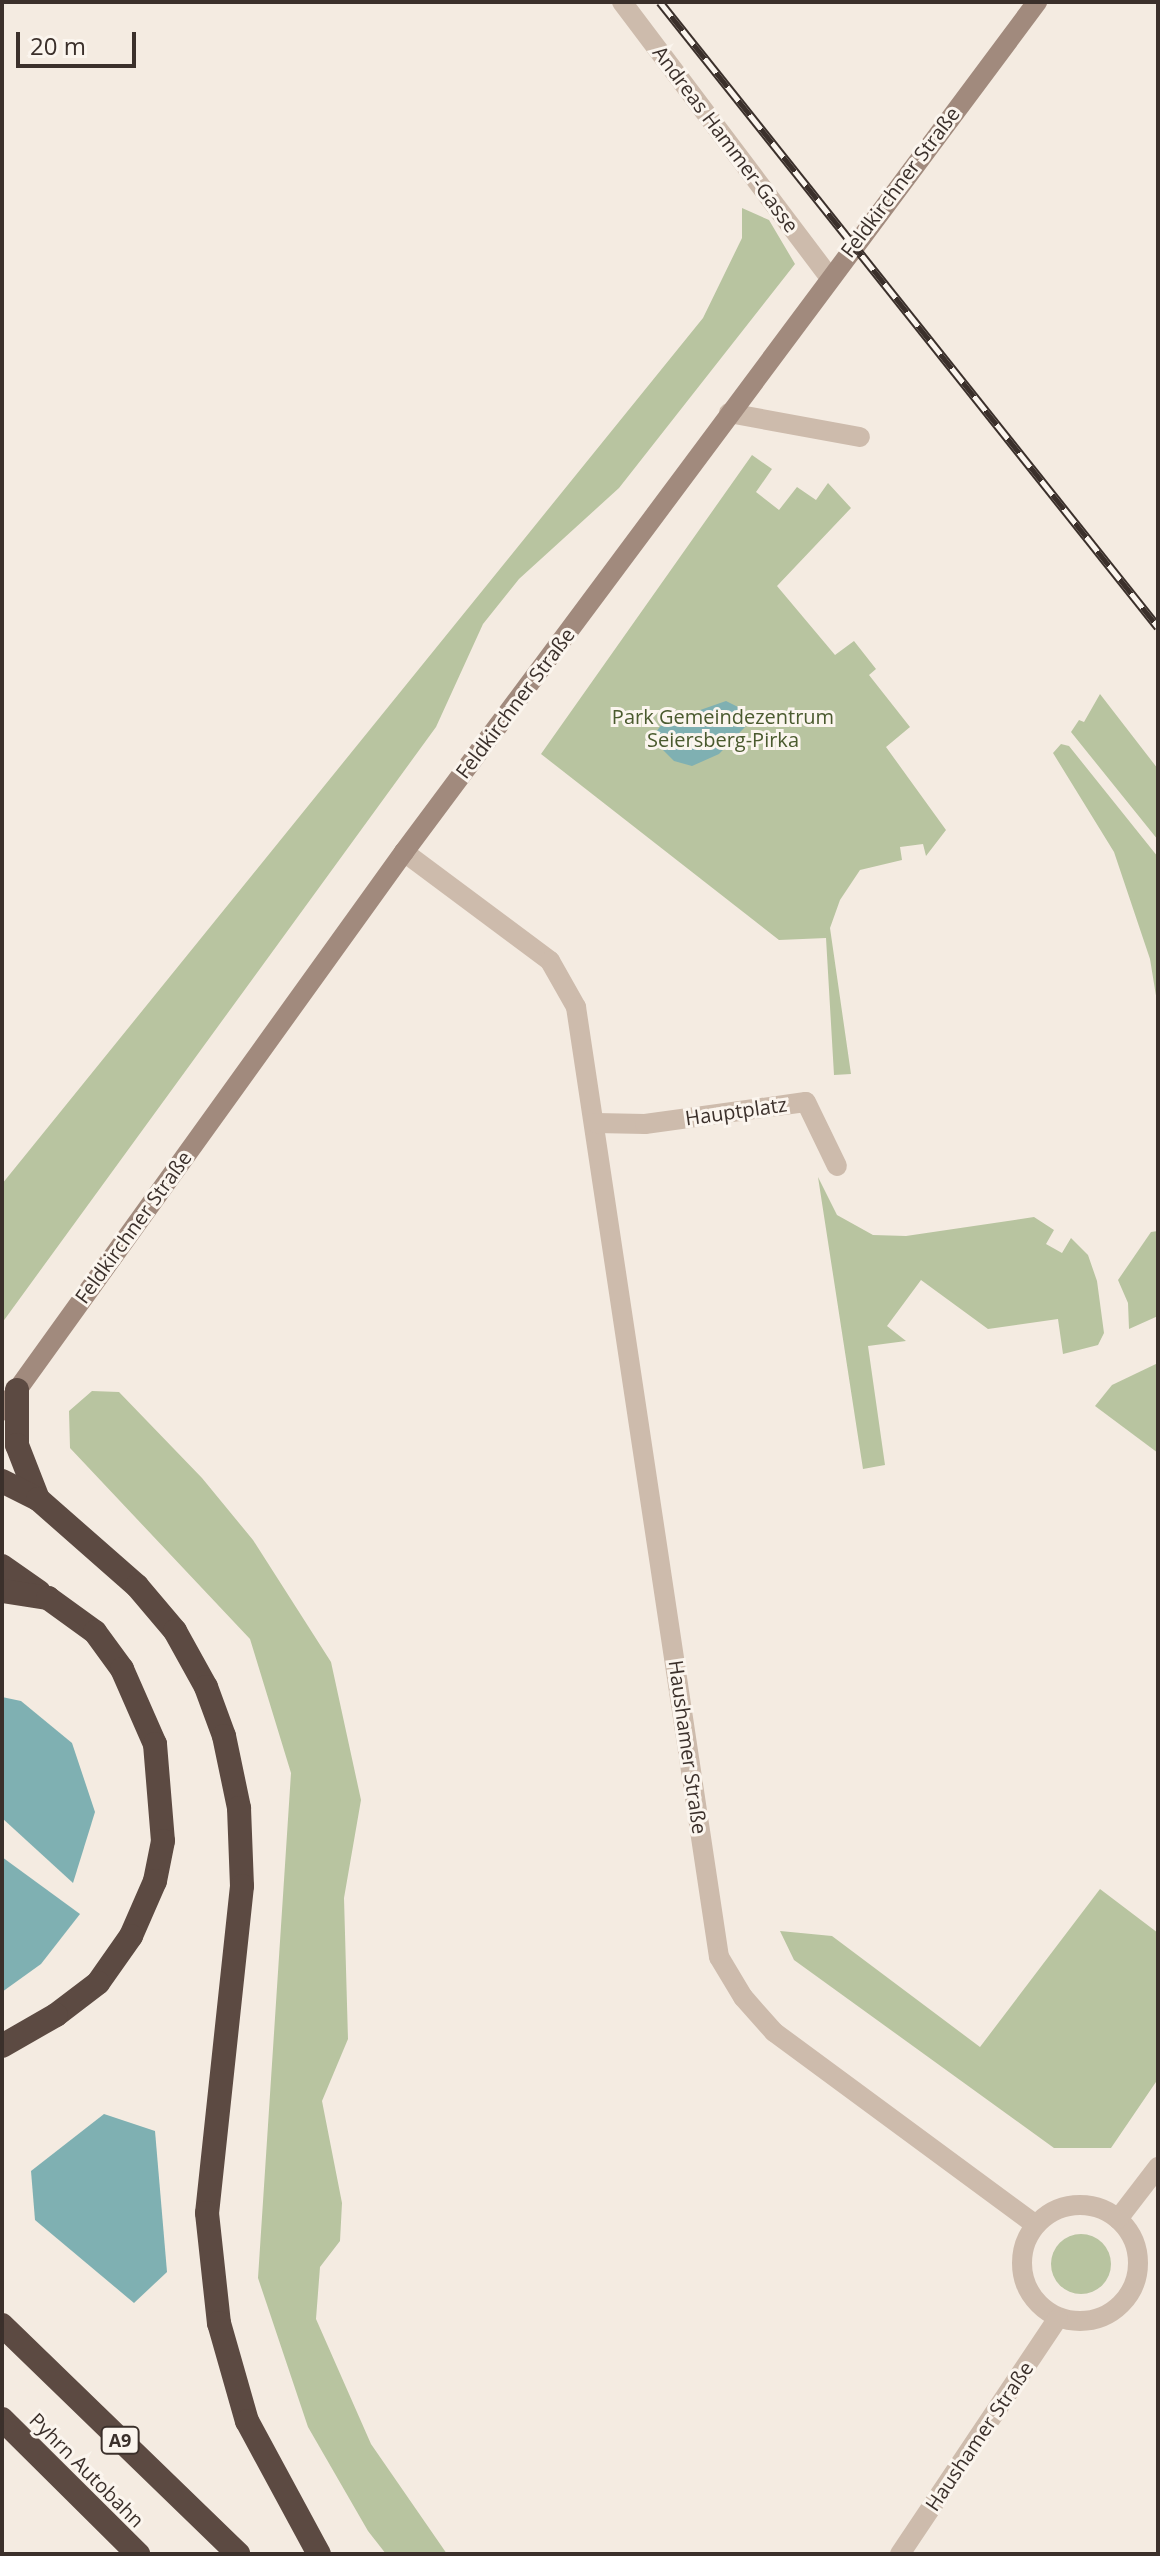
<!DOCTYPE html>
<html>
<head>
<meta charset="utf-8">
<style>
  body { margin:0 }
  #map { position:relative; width:1160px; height:2556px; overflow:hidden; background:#f4ebe1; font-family:"Open Sans",sans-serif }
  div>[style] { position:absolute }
  .green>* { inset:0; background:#b8c4a0 }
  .round { border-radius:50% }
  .water>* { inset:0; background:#7fb0b2 }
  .street>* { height:20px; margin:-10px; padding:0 10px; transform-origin:10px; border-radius:10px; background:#cdbbac }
  .street>.ring { margin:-10px; padding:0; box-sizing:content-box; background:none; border:20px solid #cdbbac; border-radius:50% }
  .secondary>* { height:20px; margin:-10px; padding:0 10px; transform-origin:10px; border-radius:10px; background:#a18a7d }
  .highway>* { height:24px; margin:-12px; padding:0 12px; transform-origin:12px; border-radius:12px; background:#5c4a42 }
  .rail>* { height:9px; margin-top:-4.5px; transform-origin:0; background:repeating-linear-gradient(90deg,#fbf5ee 0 18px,#3b302b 0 36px); box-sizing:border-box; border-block:2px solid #3b302b }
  span { translate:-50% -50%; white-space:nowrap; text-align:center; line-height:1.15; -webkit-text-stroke:6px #fbf5ee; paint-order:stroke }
  .shield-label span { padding:2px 6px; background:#fbf5ee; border:2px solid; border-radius:6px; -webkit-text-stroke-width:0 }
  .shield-label { font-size:18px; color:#3b302b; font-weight:700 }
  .street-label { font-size:20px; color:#3b302b }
  .park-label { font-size:20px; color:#4a5a2e }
  .frame { position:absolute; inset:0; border:4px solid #3b302b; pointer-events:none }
  .scale { position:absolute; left:16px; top:32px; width:120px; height:36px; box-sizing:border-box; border:4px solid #3b302b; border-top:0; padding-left:10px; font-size:24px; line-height:28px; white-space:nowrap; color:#3b302b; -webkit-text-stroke:6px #fbf5ee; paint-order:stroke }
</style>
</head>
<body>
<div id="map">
  <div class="green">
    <div style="clip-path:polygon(742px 208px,769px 220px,795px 264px,619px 488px,519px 579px,483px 624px,436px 727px,2px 1323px,2px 1184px,703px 318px,742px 238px)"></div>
    <div style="clip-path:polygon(752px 455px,772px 469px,756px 492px,779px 510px,797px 487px,816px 500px,828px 483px,851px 508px,777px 586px,835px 655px,854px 641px,876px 669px,869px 675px,910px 727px,886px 747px,946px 830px,926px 856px,923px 844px,900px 847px,902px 860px,860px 870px,840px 900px,830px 928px,851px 1074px,834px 1075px,826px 938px,779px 940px,541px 754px)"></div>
    <div style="clip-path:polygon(1100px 694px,1158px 769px,1158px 840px,1071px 732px,1079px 720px,1084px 722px)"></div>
    <div style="clip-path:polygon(1061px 744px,1069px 746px,1158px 857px,1158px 1008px,1150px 959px,1114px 852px,1053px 753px)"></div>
    <div style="clip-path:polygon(818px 1177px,837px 1215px,873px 1235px,906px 1236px,1034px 1217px,1054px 1230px,1046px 1244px,1062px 1253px,1071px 1238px,1088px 1255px,1097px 1281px,1104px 1333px,1098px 1345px,1063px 1354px,1058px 1319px,988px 1329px,921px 1280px,887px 1326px,906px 1341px,868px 1346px,885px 1465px,863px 1469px)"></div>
    <div style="clip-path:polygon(1158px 1231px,1158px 1316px,1129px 1329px,1128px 1303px,1118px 1280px,1151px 1232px)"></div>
    <div style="clip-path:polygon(1158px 1363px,1158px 1453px,1095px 1406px,1112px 1385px)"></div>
    <div style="clip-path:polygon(92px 1391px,119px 1392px,202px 1478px,253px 1540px,331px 1662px,361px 1800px,344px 1898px,348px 2039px,322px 2101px,342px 2203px,340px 2241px,320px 2267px,316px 2319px,371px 2444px,447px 2554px,386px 2554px,368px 2531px,308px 2427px,258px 2278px,291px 1773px,250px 1639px,70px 1448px,69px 1411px)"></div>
    <div style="clip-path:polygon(1100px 1889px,1158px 1933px,1158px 2079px,1111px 2148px,1054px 2148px,794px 1960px,780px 1931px,832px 1936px,980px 2047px)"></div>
    <div class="round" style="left:1051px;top:2234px;width:60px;height:60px"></div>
  </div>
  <div class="water">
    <div style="clip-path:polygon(726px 701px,740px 708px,746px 726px,719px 754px,692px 766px,674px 761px,660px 747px,656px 732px,663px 723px)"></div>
    <div style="clip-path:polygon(2px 1697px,21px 1701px,72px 1743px,95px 1812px,73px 1883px,2px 1818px)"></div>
    <div style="clip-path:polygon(2px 1857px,80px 1914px,41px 1964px,2px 1992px)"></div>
    <div style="clip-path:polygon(104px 2114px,155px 2131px,167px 2272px,134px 2303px,35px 2220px,31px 2171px)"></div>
  </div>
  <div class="street">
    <div style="left:622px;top:2px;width:344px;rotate:53deg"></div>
    <div style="left:729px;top:413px;width:133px;rotate:10.4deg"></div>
    <div style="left:404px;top:852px;width:182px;rotate:36.7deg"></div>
    <div style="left:550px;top:961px;width:53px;rotate:60.5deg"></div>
    <div style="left:576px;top:1007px;width:961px;rotate:81.44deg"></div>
    <div style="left:719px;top:1957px;width:47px;rotate:59deg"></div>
    <div style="left:743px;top:1997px;width:47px;rotate:48.5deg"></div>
    <div style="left:774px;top:2032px;width:325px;rotate:36.4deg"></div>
    <div style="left:596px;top:1123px;width:49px;rotate:1.2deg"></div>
    <div style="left:645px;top:1124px;width:162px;rotate:-7.8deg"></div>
    <div style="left:806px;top:1102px;width:71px;rotate:64.2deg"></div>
    <div class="ring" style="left:1022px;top:2205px;width:96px;height:96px"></div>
    <div style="left:1118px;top:2219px;width:66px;rotate:-52.4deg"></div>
    <div style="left:900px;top:2554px;width:284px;rotate:-56.2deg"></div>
  </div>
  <div class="secondary">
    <div style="left:2px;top:1411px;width:689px;rotate:-54.28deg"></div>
    <div style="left:404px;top:852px;width:1060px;rotate:-53.32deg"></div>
  </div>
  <div class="highway">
    <div style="left:17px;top:1390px;width:55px;rotate:90deg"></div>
    <div style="left:17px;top:1445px;width:58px;rotate:68.7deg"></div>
    <div style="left:2px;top:1481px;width:40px;rotate:26.6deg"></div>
    <div style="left:38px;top:1499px;width:132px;rotate:41.3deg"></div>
    <div style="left:137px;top:1586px;width:59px;rotate:49.8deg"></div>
    <div style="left:175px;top:1631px;width:64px;rotate:61deg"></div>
    <div style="left:206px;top:1687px;width:52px;rotate:69.8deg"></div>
    <div style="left:224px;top:1736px;width:74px;rotate:78.2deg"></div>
    <div style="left:239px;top:1808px;width:78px;rotate:87.8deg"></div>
    <div style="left:242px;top:1886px;width:329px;rotate:96.1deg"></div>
    <div style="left:207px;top:2213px;width:111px;rotate:83.8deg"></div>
    <div style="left:219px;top:2323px;width:102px;rotate:74.1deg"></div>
    <div style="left:247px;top:2421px;width:151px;rotate:61.6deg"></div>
    <div style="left:2px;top:1566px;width:45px;rotate:35.1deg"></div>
    <div style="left:2px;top:1591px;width:47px;rotate:8.7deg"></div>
    <div style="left:48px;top:1598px;width:58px;rotate:35.9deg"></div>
    <div style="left:95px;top:1632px;width:46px;rotate:53.9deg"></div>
    <div style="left:122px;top:1669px;width:82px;rotate:66.3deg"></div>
    <div style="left:155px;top:1744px;width:97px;rotate:85.3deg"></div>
    <div style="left:163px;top:1841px;width:41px;rotate:101.3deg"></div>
    <div style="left:155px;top:1881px;width:60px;rotate:113.6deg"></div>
    <div style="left:131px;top:1936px;width:57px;rotate:125.1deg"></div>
    <div style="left:98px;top:1983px;width:53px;rotate:142.7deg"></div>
    <div style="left:56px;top:2015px;width:62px;rotate:150.1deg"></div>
    <div style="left:2px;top:2325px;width:329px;rotate:44.1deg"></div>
    <div style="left:2px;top:2419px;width:192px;rotate:44.8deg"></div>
  </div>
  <div class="rail">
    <div style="left:660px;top:2px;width:799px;rotate:51.45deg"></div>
  </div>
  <div class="shield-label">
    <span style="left:120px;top:2440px">A9</span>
  </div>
  <div class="street-label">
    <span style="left:726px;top:139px;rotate:53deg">Andreas Hammer-Gasse</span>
    <span style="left:900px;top:182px;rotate:-53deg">Feldkirchner Straße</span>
    <span style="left:515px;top:703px;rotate:-53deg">Feldkirchner Straße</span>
    <span style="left:736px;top:1111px;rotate:-8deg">Hauptplatz</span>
    <span style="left:133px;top:1227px;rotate:-54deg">Feldkirchner Straße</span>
    <span style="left:688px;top:1747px;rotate:82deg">Haushamer Straße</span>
    <span style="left:979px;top:2436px;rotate:-56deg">Haushamer Straße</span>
    <span style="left:87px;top:2470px;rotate:45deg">Pyhrn Autobahn</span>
  </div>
  <div class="park-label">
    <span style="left:723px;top:728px">Park Gemeindezentrum<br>Seiersberg-Pirka</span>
  </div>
  <div class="frame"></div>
  <div class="scale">20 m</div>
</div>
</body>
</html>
